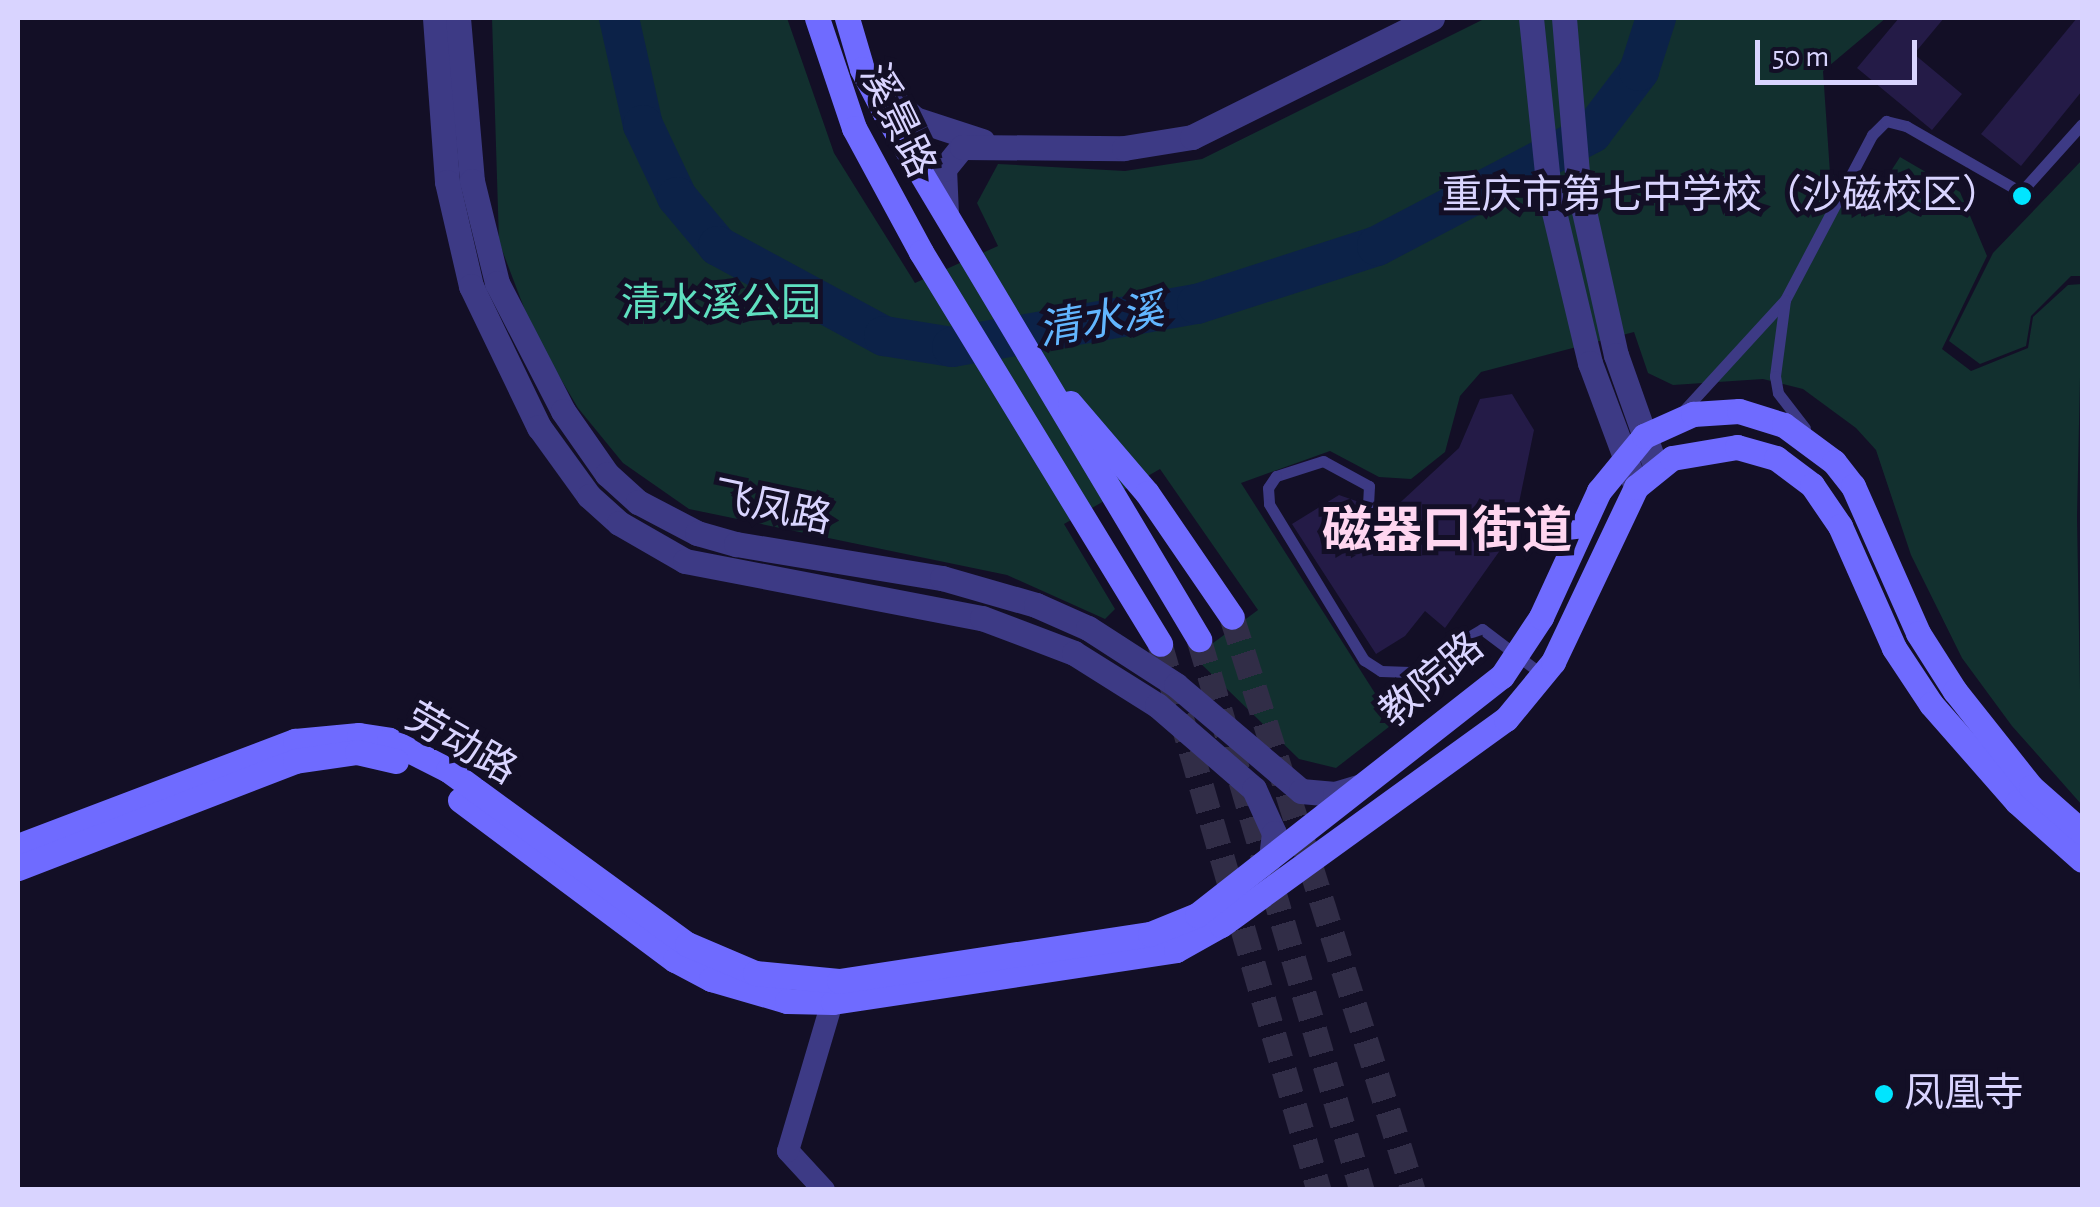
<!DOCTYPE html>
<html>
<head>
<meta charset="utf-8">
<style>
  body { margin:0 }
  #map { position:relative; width:2100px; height:1207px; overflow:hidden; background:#130f26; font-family:"Alegreya Sans","Noto Sans SC",sans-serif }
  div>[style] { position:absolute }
  .green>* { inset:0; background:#12302f }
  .river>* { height:40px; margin:-20px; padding:0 20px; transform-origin:20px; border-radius:20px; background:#0c2248 }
  .building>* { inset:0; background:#241b47 }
  .secondary-tunnel>* { height:25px; margin-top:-12.5px; transform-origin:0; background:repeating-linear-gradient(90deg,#312d47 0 25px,transparent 0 37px) }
  .primary-tunnel>* { height:25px; margin-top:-12.5px; transform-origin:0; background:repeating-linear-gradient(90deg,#312d47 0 25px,transparent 0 37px) }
  .service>* { height:11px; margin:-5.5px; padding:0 5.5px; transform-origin:5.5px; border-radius:5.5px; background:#3d3a85 }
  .minor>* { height:22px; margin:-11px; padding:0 11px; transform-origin:11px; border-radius:11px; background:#3d3a85 }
  .tertiary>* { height:25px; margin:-12.5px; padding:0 12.5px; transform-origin:12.5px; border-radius:12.5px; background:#3d3a85 }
  .secondary>* { height:25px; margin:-12.5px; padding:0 12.5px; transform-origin:12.5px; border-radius:12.5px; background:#6f6bff }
  .dots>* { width:28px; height:28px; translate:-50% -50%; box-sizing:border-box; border:5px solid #130f26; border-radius:50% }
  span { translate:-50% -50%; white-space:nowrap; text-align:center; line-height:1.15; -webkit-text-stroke:10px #130f26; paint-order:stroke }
  .street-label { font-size:40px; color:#d9d4ff }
  .poi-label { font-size:40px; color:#d9d4ff }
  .right { translate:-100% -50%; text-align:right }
  .left { translate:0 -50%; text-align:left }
  .park-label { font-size:40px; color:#5fe0c0 }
  .water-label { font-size:42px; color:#62b6ff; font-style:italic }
  .district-label { font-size:50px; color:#ffd6f0; font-weight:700 }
  .frame { position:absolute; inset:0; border:20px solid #d9d4ff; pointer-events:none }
  .scale { position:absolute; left:1755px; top:40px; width:162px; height:45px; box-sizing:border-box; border:5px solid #d9d4ff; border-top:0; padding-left:12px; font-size:30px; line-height:35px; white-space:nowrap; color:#d9d4ff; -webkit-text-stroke:8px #130f26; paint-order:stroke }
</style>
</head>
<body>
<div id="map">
  <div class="green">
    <div style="clip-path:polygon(492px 18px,787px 18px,834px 153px,915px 283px,998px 246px,977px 203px,998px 164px,1125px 171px,1202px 159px,1486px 18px,1886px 18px,1823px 71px,1830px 173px,1873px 199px,1900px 157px,1960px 192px,1987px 256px,1942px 349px,1971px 371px,2028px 348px,2033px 317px,2068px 285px,2082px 284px,2077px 517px,2082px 805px,2012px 726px,1962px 658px,1911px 555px,1876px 450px,1856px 428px,1803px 389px,1763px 379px,1673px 385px,1648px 373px,1634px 332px,1481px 372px,1460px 396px,1445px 452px,1411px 479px,1379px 477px,1330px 451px,1241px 483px,1394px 723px,1336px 768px,1299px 759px,1194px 657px,1258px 610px,1160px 469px,1064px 524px,1115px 609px,1105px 619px,1007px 575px,689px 509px,623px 463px,578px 408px,534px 334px,499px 242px)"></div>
    <div style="clip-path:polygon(2082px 160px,2082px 276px,2071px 276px,2031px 316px,2026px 346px,1980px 364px,1949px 341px,1993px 253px)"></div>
  </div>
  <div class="river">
    <div style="left:619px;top:18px;width:110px;rotate:77.4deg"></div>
    <div style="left:643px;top:125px;width:80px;rotate:64.7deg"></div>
    <div style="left:677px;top:197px;width:64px;rotate:50.1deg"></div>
    <div style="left:718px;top:246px;width:189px;rotate:28.5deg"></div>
    <div style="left:884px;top:336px;width:69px;rotate:9.2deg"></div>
    <div style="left:952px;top:347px;width:249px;rotate:-10deg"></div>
    <div style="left:1197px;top:304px;width:189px;rotate:-17.9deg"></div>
    <div style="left:1377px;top:246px;width:243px;rotate:-27.7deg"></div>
    <div style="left:1592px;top:133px;width:78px;rotate:-52.8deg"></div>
    <div style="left:1639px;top:71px;width:56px;rotate:-72.2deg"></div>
  </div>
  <div class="building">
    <div style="clip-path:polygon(1899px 18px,1944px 18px,1914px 54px,1962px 94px,1932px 130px,1857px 68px)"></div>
    <div style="clip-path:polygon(2077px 18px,2082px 18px,2082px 91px,2021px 166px,1981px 134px)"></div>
    <div style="clip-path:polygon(1512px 394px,1534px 430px,1513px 532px,1445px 628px,1425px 611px,1405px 636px,1376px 654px,1292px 524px,1339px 495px,1359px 502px,1367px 514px,1377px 508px,1390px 512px,1459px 448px,1480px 399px)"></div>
  </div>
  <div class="secondary-tunnel">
    <div style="left:1199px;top:639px;width:575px;rotate:73.52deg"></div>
    <div style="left:1160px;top:644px;width:569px;rotate:73.76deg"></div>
  </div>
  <div class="primary-tunnel">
    <div style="left:1232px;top:617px;width:601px;rotate:72.47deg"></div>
  </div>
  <div class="service">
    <div style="left:1785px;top:300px;width:187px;rotate:-62.2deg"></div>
    <div style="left:1872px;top:135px;width:20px;rotate:-45deg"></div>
    <div style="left:1886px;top:121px;width:21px;rotate:14deg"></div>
    <div style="left:1906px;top:126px;width:133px;rotate:29.9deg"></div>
    <div style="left:2021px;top:192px;width:91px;rotate:-48.1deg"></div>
    <div style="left:1685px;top:409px;width:148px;rotate:-47.5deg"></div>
    <div style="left:1785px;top:300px;width:77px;rotate:97.5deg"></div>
    <div style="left:1775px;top:376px;width:17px;rotate:80deg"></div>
    <div style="left:1778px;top:393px;width:44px;rotate:52.4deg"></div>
    <div style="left:1368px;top:505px;width:19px;rotate:-87deg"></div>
    <div style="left:1369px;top:486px;width:52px;rotate:-151.5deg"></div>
    <div style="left:1323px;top:461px;width:49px;rotate:162.3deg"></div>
    <div style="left:1276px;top:476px;width:14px;rotate:124deg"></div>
    <div style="left:1268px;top:488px;width:16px;rotate:86deg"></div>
    <div style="left:1269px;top:504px;width:183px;rotate:58.7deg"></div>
    <div style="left:1364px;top:660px;width:20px;rotate:33deg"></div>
    <div style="left:1381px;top:671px;width:29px;rotate:2deg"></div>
    <div style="left:1410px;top:672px;width:84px;rotate:-30.8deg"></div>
    <div style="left:1482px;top:629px;width:76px;rotate:37deg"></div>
  </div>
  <div class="minor">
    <div style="left:824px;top:1190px;width:53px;rotate:-132.7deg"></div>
    <div style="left:788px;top:1151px;width:169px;rotate:-73.5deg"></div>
  </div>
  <div class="tertiary">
    <div style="left:435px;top:18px;width:164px;rotate:85.8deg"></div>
    <div style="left:447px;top:182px;width:107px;rotate:77deg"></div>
    <div style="left:471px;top:286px;width:157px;rotate:64.3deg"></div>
    <div style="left:539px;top:427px;width:85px;rotate:54.1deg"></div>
    <div style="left:589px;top:496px;width:40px;rotate:42deg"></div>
    <div style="left:619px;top:523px;width:76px;rotate:29.9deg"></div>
    <div style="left:685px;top:561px;width:302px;rotate:10.9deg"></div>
    <div style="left:982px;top:618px;width:98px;rotate:20.8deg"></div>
    <div style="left:1074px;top:653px;width:98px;rotate:32.1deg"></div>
    <div style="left:1157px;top:705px;width:128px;rotate:40.9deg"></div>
    <div style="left:1254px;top:789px;width:48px;rotate:65.6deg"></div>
    <div style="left:1274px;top:833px;width:24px;rotate:97deg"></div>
    <div style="left:458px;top:18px;width:164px;rotate:85.1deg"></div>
    <div style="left:472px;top:181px;width:105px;rotate:76.2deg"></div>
    <div style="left:497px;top:283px;width:144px;rotate:62.7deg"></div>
    <div style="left:563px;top:411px;width:77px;rotate:55.1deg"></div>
    <div style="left:607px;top:474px;width:42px;rotate:42.1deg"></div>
    <div style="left:638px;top:502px;width:67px;rotate:27.7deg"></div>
    <div style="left:697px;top:533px;width:41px;rotate:15.8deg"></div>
    <div style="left:736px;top:544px;width:209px;rotate:9.4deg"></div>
    <div style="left:942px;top:578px;width:98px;rotate:16deg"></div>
    <div style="left:1036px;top:605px;width:57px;rotate:23.9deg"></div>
    <div style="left:1088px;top:628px;width:105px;rotate:32.9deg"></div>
    <div style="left:1176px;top:685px;width:164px;rotate:40.3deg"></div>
    <div style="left:1301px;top:791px;width:34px;rotate:5deg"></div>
    <div style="left:1335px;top:794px;width:27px;rotate:-17deg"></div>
    <div style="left:1531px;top:18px;width:174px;rotate:84.1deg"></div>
    <div style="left:1549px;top:191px;width:177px;rotate:76.6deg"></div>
    <div style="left:1590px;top:363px;width:132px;rotate:69.6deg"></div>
    <div style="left:1564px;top:18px;width:167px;rotate:85.2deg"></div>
    <div style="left:1578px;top:184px;width:175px;rotate:77.5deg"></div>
    <div style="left:1616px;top:355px;width:120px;rotate:70.5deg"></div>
    <div style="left:874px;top:83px;width:55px;rotate:41.3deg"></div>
    <div style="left:915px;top:119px;width:71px;rotate:18.2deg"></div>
    <div style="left:946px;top:214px;width:45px;rotate:-92.5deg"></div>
    <div style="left:944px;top:169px;width:28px;rotate:-51deg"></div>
    <div style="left:962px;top:147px;width:162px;rotate:0.4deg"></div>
    <div style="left:1124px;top:148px;width:69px;rotate:-9.2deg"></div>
    <div style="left:1192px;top:137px;width:268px;rotate:-26.4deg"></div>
  </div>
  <div class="secondary">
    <div style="left:817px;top:18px;width:116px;rotate:71.4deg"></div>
    <div style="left:854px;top:128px;width:141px;rotate:61.6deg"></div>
    <div style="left:921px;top:252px;width:459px;rotate:58.6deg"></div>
    <div style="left:847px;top:18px;width:53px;rotate:73.6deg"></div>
    <div style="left:862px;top:69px;width:50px;rotate:62.4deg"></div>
    <div style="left:885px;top:113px;width:613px;rotate:59.16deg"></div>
    <div style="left:1070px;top:403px;width:118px;rotate:49.5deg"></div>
    <div style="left:1147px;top:493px;width:150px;rotate:55.6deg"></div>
    <div style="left:460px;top:800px;width:268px;rotate:36.7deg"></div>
    <div style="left:675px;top:960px;width:41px;rotate:27.8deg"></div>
    <div style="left:711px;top:979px;width:79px;rotate:16.1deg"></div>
    <div style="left:787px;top:1001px;width:46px;rotate:1.2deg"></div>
    <div style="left:833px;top:1002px;width:347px;rotate:-8.6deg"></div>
    <div style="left:1176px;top:950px;width:51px;rotate:-29.1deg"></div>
    <div style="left:1221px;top:925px;width:352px;rotate:-35.9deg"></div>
    <div style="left:1506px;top:719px;width:74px;rotate:-50.5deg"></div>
    <div style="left:1553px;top:662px;width:194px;rotate:-64.6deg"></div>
    <div style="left:1636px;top:487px;width:46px;rotate:-38.9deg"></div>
    <div style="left:1672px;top:458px;width:66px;rotate:-9.6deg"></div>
    <div style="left:1737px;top:447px;width:41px;rotate:15.8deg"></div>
    <div style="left:1776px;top:458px;width:45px;rotate:36.9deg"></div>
    <div style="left:1812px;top:485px;width:50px;rotate:55.7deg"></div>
    <div style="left:1840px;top:526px;width:133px;rotate:66.1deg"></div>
    <div style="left:1894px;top:648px;width:67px;rotate:56.5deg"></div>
    <div style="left:1931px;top:704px;width:130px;rotate:48.7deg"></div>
    <div style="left:2017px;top:802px;width:87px;rotate:41.7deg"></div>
    <div style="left:18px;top:846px;width:296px;rotate:-20.8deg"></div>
    <div style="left:295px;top:741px;width:64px;rotate:-5.4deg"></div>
    <div style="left:359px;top:735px;width:30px;rotate:9deg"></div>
    <div style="left:389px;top:740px;width:66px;rotate:27deg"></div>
    <div style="left:448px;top:770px;width:296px;rotate:36.1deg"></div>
    <div style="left:687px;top:944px;width:74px;rotate:23.1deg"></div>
    <div style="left:755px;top:973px;width:84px;rotate:5.4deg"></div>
    <div style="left:839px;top:981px;width:315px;rotate:-8.6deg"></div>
    <div style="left:1150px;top:934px;width:51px;rotate:-22deg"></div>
    <div style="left:1197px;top:915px;width:387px;rotate:-38.1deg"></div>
    <div style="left:1502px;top:676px;width:71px;rotate:-56.5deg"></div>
    <div style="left:1541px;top:617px;width:139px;rotate:-65.3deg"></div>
    <div style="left:1599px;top:491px;width:71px;rotate:-50.7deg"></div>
    <div style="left:1644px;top:436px;width:54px;rotate:-24.2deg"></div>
    <div style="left:1693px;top:414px;width:46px;rotate:-3.7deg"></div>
    <div style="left:1739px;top:411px;width:47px;rotate:17.3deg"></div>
    <div style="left:1784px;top:425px;width:62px;rotate:36.5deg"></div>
    <div style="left:1834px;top:462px;width:31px;rotate:52deg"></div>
    <div style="left:1853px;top:486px;width:161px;rotate:66.1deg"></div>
    <div style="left:1918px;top:633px;width:69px;rotate:57.5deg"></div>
    <div style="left:1955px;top:691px;width:122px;rotate:51.6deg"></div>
    <div style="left:2031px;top:787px;width:68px;rotate:41.4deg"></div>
    <div style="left:18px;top:868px;width:297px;rotate:-21.1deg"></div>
    <div style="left:295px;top:761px;width:63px;rotate:-8.3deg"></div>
    <div style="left:357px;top:752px;width:40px;rotate:13deg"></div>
  </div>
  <div class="dots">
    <div style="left:2022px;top:196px;background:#00e5ff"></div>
    <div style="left:1884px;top:1094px;background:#00e5ff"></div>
  </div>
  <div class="street-label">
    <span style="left:897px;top:121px;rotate:64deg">溪景路</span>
    <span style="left:772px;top:508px;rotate:12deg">飞凤路</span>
    <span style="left:1432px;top:680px;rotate:-40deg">教院路</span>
    <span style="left:461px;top:744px;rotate:30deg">劳动路</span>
  </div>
  <div class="poi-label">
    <span class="right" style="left:2002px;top:196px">重庆市第七中学校（沙磁校区）</span>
    <span class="left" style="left:1904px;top:1094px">凤凰寺</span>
  </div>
  <div class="park-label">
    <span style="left:721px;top:304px">清水溪公园</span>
  </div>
  <div class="water-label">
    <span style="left:1101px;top:321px;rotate:-10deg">清水溪</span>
  </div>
  <div class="district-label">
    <span style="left:1447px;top:533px">磁器口街道</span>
  </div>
  <div class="frame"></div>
  <div class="scale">50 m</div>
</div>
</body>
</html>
